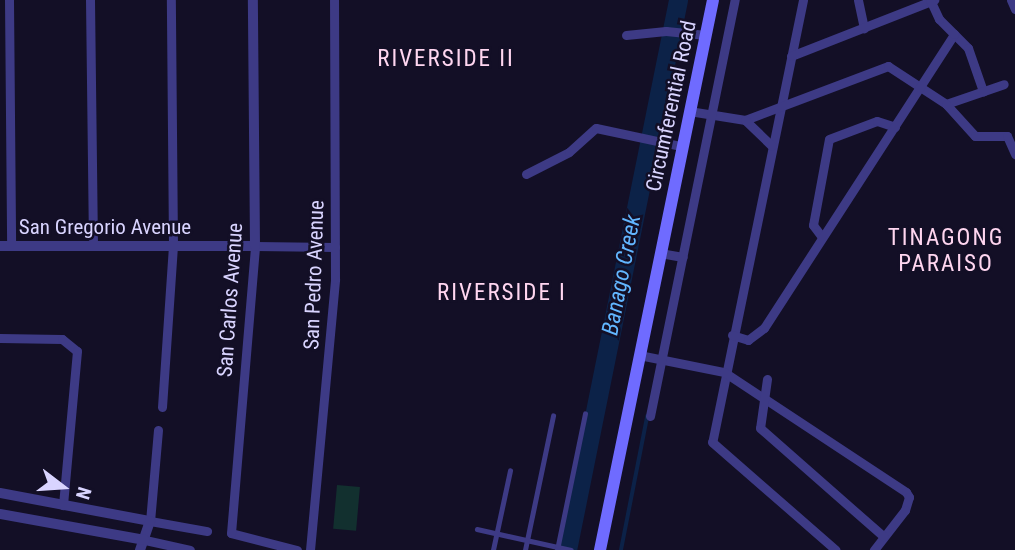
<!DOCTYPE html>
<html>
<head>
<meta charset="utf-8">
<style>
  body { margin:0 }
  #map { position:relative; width:1015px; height:550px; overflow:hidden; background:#130f26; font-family:"Roboto Condensed",sans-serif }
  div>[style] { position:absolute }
  .green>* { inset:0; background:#12302f; transform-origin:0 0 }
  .stream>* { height:3.5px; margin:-1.75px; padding:0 1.75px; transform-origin:1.75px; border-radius:1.75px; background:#0c2248 }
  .river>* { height:19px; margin:-9.5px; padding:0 9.5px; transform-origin:9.5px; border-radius:9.5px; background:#0c2248 }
  .service>* { height:4.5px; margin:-2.25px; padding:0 2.25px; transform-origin:2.25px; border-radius:2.25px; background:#3d3a85 }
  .minor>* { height:9px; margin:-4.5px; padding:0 4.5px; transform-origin:4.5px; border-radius:4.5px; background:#3d3a85 }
  .tertiary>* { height:10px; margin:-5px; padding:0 5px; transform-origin:5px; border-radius:5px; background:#3d3a85 }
  .secondary>* { height:12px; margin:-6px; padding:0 6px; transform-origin:6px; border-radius:6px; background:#6f6bff }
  span { translate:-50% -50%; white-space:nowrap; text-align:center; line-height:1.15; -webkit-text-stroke:5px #130f26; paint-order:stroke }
  .street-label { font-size:21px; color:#d9d4ff }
  .neighbourhood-label { font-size:23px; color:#ffd6f0; letter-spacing:2px }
  .water-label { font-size:23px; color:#62b6ff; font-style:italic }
  .north { position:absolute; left:28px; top:452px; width:70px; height:70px; -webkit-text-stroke:5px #130f26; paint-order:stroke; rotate:107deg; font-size:19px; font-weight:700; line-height:28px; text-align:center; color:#d9d4ff }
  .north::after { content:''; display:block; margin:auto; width:24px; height:32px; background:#d9d4ff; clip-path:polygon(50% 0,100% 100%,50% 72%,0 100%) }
</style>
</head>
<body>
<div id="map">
  <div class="green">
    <div style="left:337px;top:485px;width:23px;height:44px;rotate:5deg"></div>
  </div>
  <div class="stream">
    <div style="left:621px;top:550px;width:136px;rotate:-78.9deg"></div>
  </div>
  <div class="river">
    <div style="left:567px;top:550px;width:561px;rotate:-78.59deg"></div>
  </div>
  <div class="service">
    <div style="left:477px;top:529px;width:96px;rotate:12.6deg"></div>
    <div style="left:493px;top:550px;width:81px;rotate:-77.9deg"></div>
    <div style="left:525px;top:550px;width:137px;rotate:-78.2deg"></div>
    <div style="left:557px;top:550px;width:139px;rotate:-78.4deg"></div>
  </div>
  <div class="minor">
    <div style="left:9px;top:0;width:246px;rotate:89.5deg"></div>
    <div style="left:90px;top:0;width:246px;rotate:89.3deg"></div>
    <div style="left:803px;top:0;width:451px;rotate:101.6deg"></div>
    <div style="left:712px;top:442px;width:164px;rotate:41.1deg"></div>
    <div style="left:858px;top:0;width:29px;rotate:78deg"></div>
    <div style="left:1011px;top:0;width:10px;rotate:66deg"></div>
    <div style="left:954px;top:34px;width:20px;rotate:45deg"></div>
    <div style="left:968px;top:48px;width:46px;rotate:70.8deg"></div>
    <div style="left:626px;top:35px;width:40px;rotate:-5.7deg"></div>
    <div style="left:666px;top:31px;width:40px;rotate:5.7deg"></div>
    <div style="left:791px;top:56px;width:154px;rotate:-21.4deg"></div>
    <div style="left:946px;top:104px;width:61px;rotate:-19deg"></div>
    <div style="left:689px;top:111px;width:57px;rotate:9.1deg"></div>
    <div style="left:745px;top:120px;width:153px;rotate:-20.7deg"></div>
    <div style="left:888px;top:66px;width:69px;rotate:33.2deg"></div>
    <div style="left:946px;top:104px;width:43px;rotate:47.8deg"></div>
    <div style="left:975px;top:136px;width:32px"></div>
    <div style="left:1007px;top:136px;width:20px;rotate:66deg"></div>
    <div style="left:745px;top:120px;width:37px;rotate:44deg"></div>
    <div style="left:526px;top:174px;width:48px;rotate:-27.1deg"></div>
    <div style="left:569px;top:152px;width:36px;rotate:-42deg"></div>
    <div style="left:596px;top:128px;width:87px;rotate:12deg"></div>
    <div style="left:822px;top:237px;width:15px;rotate:-127deg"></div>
    <div style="left:813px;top:225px;width:87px;rotate:-79.5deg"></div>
    <div style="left:829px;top:139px;width:51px;rotate:-20.6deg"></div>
    <div style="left:877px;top:121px;width:19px;rotate:18deg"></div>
    <div style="left:660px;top:253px;width:23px;rotate:10deg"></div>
    <div style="left:732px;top:335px;width:17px;rotate:17deg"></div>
    <div style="left:748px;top:340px;width:20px;rotate:-37deg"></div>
    <div style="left:764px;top:328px;width:350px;rotate:-57.1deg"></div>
    <div style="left:954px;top:34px;width:21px;rotate:-135deg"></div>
    <div style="left:939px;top:19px;width:21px;rotate:-115deg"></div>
    <div style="left:0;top:338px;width:62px;rotate:0.9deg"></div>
    <div style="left:62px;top:339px;width:19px;rotate:39deg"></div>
    <div style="left:77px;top:351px;width:155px;rotate:95.2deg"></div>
    <div style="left:639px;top:355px;width:87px;rotate:11.3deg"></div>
    <div style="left:724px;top:372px;width:218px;rotate:33.4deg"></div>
    <div style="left:906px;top:492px;width:6px;rotate:59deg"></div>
    <div style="left:909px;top:497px;width:14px;rotate:107deg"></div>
    <div style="left:905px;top:510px;width:51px;rotate:127.8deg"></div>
    <div style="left:767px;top:379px;width:49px;rotate:98.1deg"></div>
    <div style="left:760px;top:428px;width:164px;rotate:41.3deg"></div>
    <div style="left:162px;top:407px;width:161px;rotate:-86.1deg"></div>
    <div style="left:173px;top:246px;width:246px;rotate:-90.5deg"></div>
    <div style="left:650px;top:416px;width:425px;rotate:-78.5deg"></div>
    <div style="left:158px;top:430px;width:91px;rotate:95deg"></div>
    <div style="left:150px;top:521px;width:58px;rotate:10deg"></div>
    <div style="left:145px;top:540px;width:46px;rotate:12.5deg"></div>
    <div style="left:297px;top:550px;width:68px;rotate:-165.6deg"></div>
    <div style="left:231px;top:533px;width:288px;rotate:-85.2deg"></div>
    <div style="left:255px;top:246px;width:80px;rotate:0.7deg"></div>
    <div style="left:310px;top:550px;width:272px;rotate:-84.7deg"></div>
    <div style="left:335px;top:279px;width:279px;rotate:-90.2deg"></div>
  </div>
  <div class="tertiary">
    <div style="left:0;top:246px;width:255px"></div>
    <div style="left:255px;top:246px;width:246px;rotate:-90.5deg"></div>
    <div style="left:0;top:493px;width:153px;rotate:10.6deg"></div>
    <div style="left:150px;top:521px;width:31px;rotate:109deg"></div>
    <div style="left:0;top:514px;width:147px;rotate:10.2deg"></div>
  </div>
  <div class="secondary">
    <div style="left:600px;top:550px;width:561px;rotate:-78.39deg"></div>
  </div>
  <div class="street-label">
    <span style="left:671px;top:106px;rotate:-78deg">Circumferential Road</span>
    <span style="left:105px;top:227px">San Gregorio Avenue</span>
    <span style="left:314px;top:275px;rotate:-88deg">San Pedro Avenue</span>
    <span style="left:230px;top:300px;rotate:-86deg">San Carlos Avenue</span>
  </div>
  <div class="neighbourhood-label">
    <span style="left:446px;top:59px">RIVERSIDE II</span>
    <span style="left:946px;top:251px">TINAGONG<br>PARAISO</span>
    <span style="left:502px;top:293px">RIVERSIDE I</span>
  </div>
  <div class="water-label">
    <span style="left:622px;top:275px;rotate:-79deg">Banago Creek</span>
  </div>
  <div class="north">N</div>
</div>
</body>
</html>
